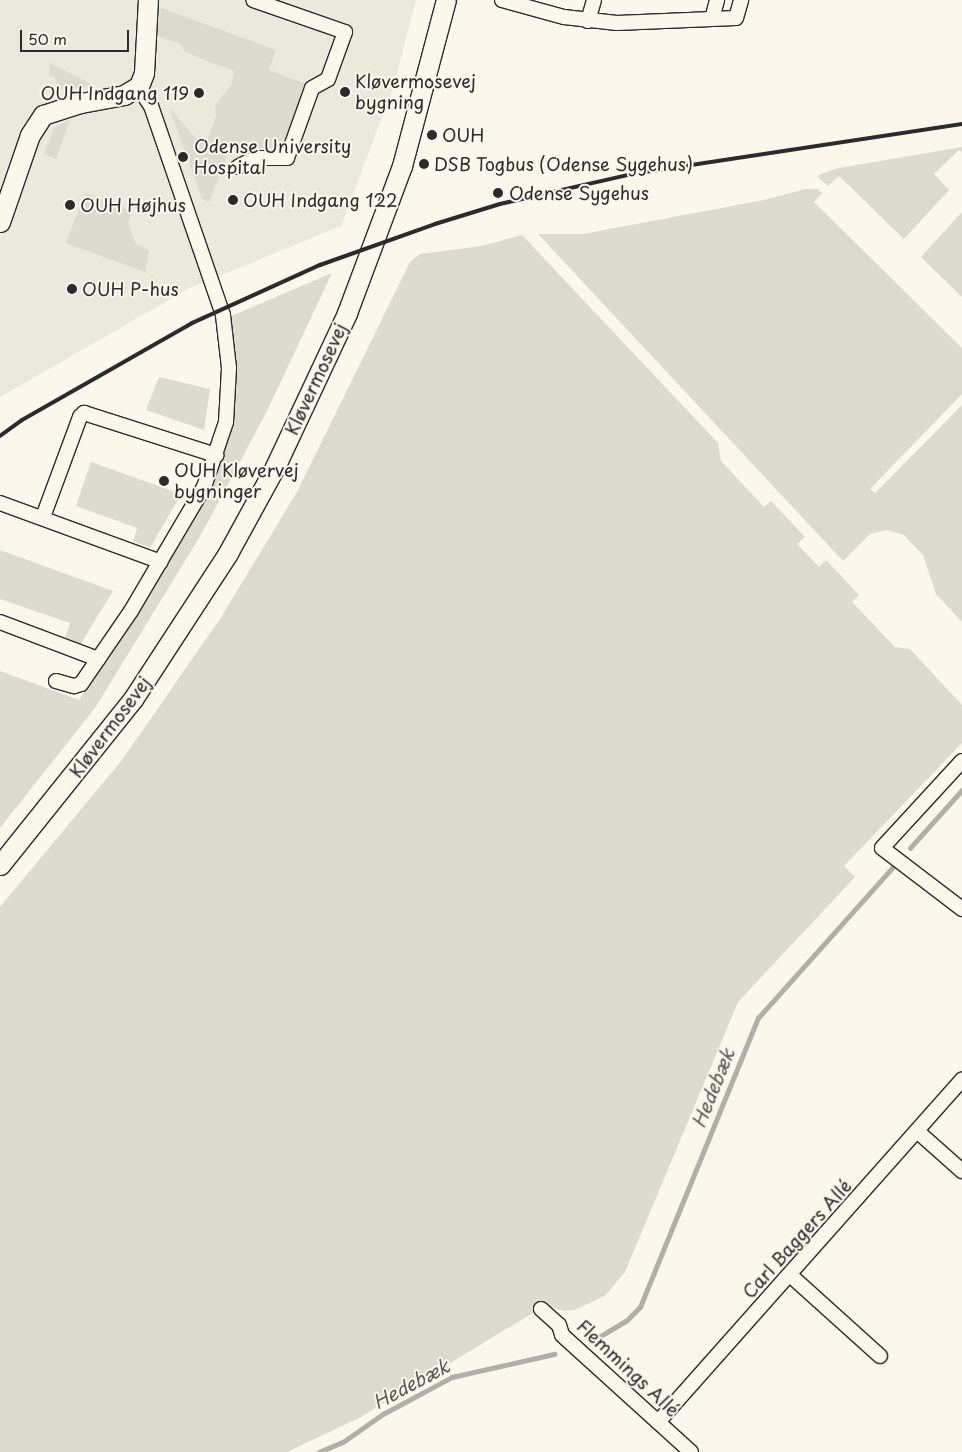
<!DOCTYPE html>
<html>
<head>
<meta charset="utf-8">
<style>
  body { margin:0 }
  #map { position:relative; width:962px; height:1452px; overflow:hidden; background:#fbf7ec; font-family:"Playpen Sans",sans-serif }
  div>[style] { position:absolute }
  .built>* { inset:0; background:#ebe8de }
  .green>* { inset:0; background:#dddad0 }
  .stream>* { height:4.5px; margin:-2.25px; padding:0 2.25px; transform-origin:2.25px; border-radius:2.25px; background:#b1afa7 }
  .roads { filter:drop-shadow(1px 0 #2b2b2b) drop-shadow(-1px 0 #2b2b2b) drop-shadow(0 1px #2b2b2b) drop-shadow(0 -1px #2b2b2b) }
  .street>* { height:14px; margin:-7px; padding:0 7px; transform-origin:7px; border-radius:7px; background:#fbf7ec }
  .secondary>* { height:19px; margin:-9.5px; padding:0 9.5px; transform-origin:9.5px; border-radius:9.5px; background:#fbf7ec }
  .rail>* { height:4px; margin:-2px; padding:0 2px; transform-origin:2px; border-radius:2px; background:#2b2b2b }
  .dots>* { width:14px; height:14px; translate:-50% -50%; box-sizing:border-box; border:2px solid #fbf7ec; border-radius:50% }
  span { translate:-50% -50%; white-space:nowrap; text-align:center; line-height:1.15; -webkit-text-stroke:4px #fbf7ec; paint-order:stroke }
  .poi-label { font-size:18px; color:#2b2b2b }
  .left { translate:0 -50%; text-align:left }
  .right { translate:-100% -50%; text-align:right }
  .street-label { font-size:18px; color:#2b2b2b }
  .water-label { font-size:19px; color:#5a5956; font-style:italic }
  .scale { position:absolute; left:20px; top:30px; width:109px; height:22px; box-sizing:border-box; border:2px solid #2b2b2b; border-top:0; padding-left:6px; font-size:15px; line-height:18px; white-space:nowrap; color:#2b2b2b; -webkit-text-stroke:4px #fbf7ec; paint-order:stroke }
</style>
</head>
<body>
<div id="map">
  <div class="built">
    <div style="clip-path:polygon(0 0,416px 0,393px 88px,341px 226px,190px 288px,0 397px)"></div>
  </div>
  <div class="green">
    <div style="clip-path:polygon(161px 8px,276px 50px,269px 70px,307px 84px,281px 148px,230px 148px,209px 202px,202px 199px,169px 107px,195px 138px,207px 140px,216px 117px,215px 105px,231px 86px,234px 71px,185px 52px,181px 45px,156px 35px)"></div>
    <div style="clip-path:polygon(50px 63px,89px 83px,90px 84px,78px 91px,60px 90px,54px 76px,49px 77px)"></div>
    <div style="clip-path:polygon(70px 120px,56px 159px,44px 154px,54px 128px)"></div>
    <div style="clip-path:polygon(962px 147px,962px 152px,959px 150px,934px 174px,949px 190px,904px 239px,839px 176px,828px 186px,817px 176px,834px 169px)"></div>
    <div style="clip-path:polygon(805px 189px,817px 189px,822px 193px,814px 202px,962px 348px,962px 394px,870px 489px,875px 493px,962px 405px,962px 622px,936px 594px,923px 555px,904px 535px,887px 530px,870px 534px,843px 561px,538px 234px,583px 234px,764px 200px)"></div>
    <div style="clip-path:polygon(85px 193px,132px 211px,128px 223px,136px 244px,149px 251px,145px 272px,66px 243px)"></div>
    <div style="clip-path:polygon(962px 212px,962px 297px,921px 257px)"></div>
    <div style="clip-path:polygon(522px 235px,718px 443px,721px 461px,764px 507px,771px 501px,805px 537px,797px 544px,819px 567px,826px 560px,859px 595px,852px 602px,895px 647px,910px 649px,962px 705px,962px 743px,844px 866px,855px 877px,738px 1002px,625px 1272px,605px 1296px,574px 1310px,564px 1311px,546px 1305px,361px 1417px,287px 1452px,0 1452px,0 907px,122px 760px,220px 619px,297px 492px,410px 262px,420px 254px,482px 246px)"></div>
    <div style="clip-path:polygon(332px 273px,267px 411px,202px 533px,95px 708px,0 828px,0 671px,79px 700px,156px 581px,217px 470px,229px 317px)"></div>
    <div style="clip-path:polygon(159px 377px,210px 389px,204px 430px,146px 410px)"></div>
    <div style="clip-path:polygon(91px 462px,181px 494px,150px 548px,133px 541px,137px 528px,76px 506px)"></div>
    <div style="clip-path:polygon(0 550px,113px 591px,80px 645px,65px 639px,70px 623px,0 599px)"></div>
  </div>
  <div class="stream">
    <div style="left:910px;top:848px;width:78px;rotate:-48.1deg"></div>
    <div style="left:599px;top:1337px;width:31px;rotate:-31deg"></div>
    <div style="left:626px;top:1321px;width:20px;rotate:-45deg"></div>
    <div style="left:640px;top:1307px;width:312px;rotate:-67.8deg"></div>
    <div style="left:758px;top:1018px;width:201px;rotate:-48.2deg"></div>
    <div style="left:319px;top:1452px;width:26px;rotate:-23deg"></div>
    <div style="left:343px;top:1442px;width:49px;rotate:-35deg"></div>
    <div style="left:383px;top:1414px;width:78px;rotate:-28.2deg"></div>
    <div style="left:452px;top:1377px;width:105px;rotate:-12.7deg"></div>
  </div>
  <div class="roads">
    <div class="street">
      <div style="left:502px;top:0;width:64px;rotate:15.3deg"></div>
      <div style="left:564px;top:17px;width:53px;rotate:6.5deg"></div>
      <div style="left:617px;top:23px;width:119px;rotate:-2.4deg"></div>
      <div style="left:736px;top:18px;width:19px;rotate:-74deg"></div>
      <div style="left:712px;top:19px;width:20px;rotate:-75deg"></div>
      <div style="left:588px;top:21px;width:22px;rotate:-74deg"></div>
      <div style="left:238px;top:167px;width:19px;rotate:-28deg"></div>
      <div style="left:255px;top:158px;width:32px"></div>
      <div style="left:287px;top:158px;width:74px;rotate:-70.3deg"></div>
      <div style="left:312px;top:88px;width:18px;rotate:-29deg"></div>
      <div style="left:328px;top:79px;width:50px;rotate:-70.1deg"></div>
      <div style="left:345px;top:32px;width:97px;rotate:-160.8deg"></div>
      <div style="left:0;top:503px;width:171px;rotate:20.1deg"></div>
      <div style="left:43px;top:517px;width:107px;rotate:-69.7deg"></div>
      <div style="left:80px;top:417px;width:6px;rotate:-45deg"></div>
      <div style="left:84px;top:413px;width:139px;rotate:17.7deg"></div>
      <div style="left:0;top:622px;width:105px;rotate:20.7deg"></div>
      <div style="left:56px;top:681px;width:19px;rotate:16deg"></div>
      <div style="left:74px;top:686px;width:7px;rotate:-16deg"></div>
      <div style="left:81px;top:684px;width:88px;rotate:-55.6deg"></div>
      <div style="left:131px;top:611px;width:144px;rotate:-59.5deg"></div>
      <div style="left:204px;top:487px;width:69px;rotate:-71.3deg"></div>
      <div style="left:226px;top:422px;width:54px;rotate:-86.8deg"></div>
      <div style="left:229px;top:368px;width:53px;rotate:-96.5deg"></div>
      <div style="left:223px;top:315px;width:221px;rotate:-109deg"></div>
      <div style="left:151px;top:106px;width:23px;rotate:-124deg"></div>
      <div style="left:962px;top:761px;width:118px;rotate:132.6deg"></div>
      <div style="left:882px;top:848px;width:101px;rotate:37.3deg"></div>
      <div style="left:918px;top:1132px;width:59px;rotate:41.6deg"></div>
      <div style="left:790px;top:1275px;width:121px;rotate:42deg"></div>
      <div style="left:541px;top:1309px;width:24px;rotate:42deg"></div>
      <div style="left:559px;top:1325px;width:10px;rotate:73deg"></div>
      <div style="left:562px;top:1335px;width:174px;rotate:42.2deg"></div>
      <div style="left:658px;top:1422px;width:458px;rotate:-48.4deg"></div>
    </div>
    <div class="secondary">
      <div style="left:0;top:222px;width:92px;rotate:-71deg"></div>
      <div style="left:30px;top:135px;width:24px;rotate:-57deg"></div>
      <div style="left:43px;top:115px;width:40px;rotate:-18deg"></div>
      <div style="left:81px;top:103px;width:44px;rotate:-10.5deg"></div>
      <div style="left:124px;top:95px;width:17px;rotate:-31deg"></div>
      <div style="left:139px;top:86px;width:14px;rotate:-69deg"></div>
      <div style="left:144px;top:73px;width:73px;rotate:-86.9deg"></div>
      <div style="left:0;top:865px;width:213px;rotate:-51.3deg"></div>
      <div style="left:133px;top:699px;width:174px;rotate:-56.9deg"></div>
      <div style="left:228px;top:553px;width:98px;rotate:-61.3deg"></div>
      <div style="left:275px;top:467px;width:170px;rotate:-64.9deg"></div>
      <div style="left:347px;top:313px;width:157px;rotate:-69.5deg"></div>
      <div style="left:402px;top:166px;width:172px;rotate:-75.2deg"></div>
    </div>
  </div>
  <div class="rail">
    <div style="left:0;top:436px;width:27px;rotate:-36deg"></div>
    <div style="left:22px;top:420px;width:196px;rotate:-29.7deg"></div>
    <div style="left:192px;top:323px;width:141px;rotate:-24.4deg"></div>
    <div style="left:320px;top:265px;width:122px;rotate:-19.6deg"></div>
    <div style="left:435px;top:224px;width:68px;rotate:-17.1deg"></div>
    <div style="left:500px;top:204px;width:135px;rotate:-12.8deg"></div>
    <div style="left:632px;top:174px;width:334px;rotate:-8.6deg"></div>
  </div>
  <div class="dots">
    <div style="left:345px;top:92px;background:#2b2b2b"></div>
    <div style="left:199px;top:93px;background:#2b2b2b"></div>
    <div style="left:432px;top:135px;background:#2b2b2b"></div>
    <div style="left:183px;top:157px;background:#2b2b2b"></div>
    <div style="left:424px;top:164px;background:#2b2b2b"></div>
    <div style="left:498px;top:193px;background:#2b2b2b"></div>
    <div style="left:233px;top:200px;background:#2b2b2b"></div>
    <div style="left:70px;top:205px;background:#2b2b2b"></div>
    <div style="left:72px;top:289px;background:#2b2b2b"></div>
    <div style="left:164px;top:481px;background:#2b2b2b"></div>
  </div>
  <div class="poi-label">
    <span class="left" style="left:355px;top:92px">Kløvermosevej<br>bygning</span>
    <span class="right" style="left:189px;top:93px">OUH Indgang 119</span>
    <span class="left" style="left:442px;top:135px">OUH</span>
    <span class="left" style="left:194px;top:157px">Odense University<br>Hospital</span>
    <span class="left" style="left:434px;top:164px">DSB Togbus (Odense Sygehus)</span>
    <span class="left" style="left:509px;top:193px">Odense Sygehus</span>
    <span class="left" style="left:243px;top:200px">OUH Indgang 122</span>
    <span class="left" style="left:80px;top:205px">OUH Højhus</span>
    <span class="left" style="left:82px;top:289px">OUH P-hus</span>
    <span class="left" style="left:174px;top:481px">OUH Kløvervej<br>bygninger</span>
  </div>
  <div class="street-label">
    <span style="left:316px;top:379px;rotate:-65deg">Kløvermosevej</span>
    <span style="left:110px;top:727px;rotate:-53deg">Kløvermosevej</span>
    <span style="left:797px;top:1239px;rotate:-48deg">Carl Baggers Allé</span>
    <span style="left:628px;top:1368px;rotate:43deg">Flemmings Allé</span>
  </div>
  <div class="water-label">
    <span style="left:713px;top:1088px;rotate:-68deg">Hedebæk</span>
    <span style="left:411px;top:1384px;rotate:-28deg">Hedebæk</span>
  </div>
  <div class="scale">50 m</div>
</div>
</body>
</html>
